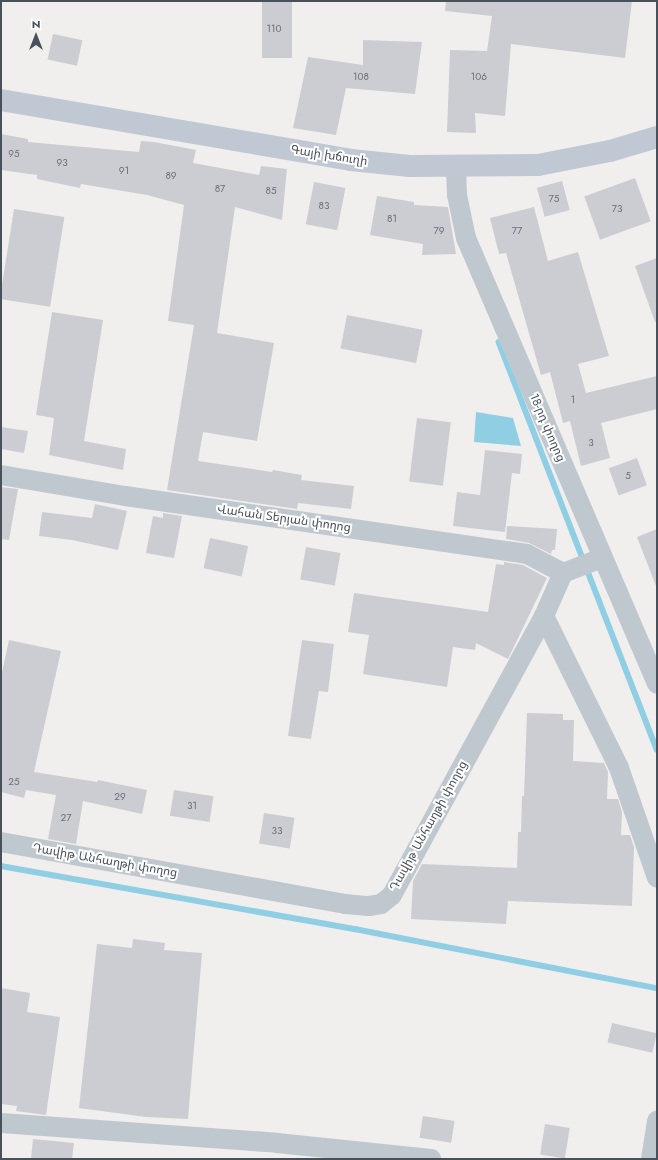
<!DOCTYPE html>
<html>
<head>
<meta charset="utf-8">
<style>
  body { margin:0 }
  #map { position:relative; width:658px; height:1160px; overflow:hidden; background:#f1eeee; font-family:Jost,"Noto Sans Armenian",sans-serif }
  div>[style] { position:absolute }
  .water>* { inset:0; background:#90cee4 }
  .stream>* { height:5.5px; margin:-2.75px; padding:0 2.75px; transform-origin:2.75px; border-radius:2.75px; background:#90cee4 }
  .building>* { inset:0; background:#cccdd2; transform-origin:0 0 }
  .street>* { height:20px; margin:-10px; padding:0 10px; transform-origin:10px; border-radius:10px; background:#c0c8cf }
  .secondary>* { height:22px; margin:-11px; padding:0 11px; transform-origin:11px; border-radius:11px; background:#c0c8d3 }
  span { translate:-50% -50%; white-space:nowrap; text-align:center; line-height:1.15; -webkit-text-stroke:4px #fff; paint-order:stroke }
  .number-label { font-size:10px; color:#696f78 }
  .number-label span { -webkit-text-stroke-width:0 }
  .street-label { font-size:12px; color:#48505a }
  .frame { position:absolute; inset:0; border:2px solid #48505a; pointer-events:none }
  .north { position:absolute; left:16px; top:16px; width:40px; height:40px; -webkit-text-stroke:3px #fff; paint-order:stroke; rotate:0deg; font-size:11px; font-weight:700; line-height:16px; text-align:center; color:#48505a }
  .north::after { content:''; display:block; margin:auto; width:14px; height:18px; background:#48505a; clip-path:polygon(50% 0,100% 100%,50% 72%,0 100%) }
</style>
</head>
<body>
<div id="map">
  <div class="water">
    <div style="clip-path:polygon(476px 412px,513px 418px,521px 446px,474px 442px)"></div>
  </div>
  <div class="stream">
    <div style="left:499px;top:342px;width:437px;rotate:68.8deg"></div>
    <div style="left:1px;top:866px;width:360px;rotate:10.1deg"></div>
    <div style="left:355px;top:929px;width:308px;rotate:11.1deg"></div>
  </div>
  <div class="building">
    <div style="left:262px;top:1px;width:30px;height:57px"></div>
    <div style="clip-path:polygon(446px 1px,632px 1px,625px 58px,511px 44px,505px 116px,475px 113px,476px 133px,447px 132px,450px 50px,487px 51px,492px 16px,445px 11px)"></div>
    <div style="left:53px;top:34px;width:30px;height:26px;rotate:12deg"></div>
    <div style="clip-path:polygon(363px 40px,422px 42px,415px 94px,346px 88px,336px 135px,293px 128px,308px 57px,363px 65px)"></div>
    <div style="clip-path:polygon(1px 134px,28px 139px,28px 142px,139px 152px,141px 141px,154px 142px,196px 150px,193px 163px,259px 175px,261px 166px,287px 169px,282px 220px,235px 207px,217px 333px,274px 343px,257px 441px,203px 432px,198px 461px,272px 472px,273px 470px,302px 475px,301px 480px,354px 486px,351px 509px,298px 503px,297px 509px,167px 490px,194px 325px,168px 321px,184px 205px,147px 195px,81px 184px,80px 188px,37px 179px,37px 175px,1px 170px)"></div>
    <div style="left:635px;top:178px;width:46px;height:54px;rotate:70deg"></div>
    <div style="left:562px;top:181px;width:30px;height:26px;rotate:75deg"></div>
    <div style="left:314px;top:182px;width:32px;height:43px;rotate:11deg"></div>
    <div style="clip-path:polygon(377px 196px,414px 202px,414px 205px,448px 207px,456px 254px,422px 255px,423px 244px,370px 235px)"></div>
    <div style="clip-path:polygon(534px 207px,548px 261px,578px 252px,609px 356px,578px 364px,586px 393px,657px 376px,657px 409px,601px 423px,610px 458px,581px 466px,570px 421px,563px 423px,550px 372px,541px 375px,506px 253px,499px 254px,490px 218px)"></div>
    <div style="left:14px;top:209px;width:51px;height:91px;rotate:9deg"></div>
    <div style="clip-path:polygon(657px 258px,657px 322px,655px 322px,635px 266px)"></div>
    <div style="clip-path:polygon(52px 312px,103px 320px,84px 441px,126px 449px,123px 470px,49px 455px,54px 418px,36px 415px)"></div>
    <div style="left:347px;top:315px;width:77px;height:34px;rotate:11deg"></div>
    <div style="left:417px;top:418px;width:34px;height:64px;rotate:7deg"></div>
    <div style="clip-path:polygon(1px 427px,28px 431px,24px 453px,1px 449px)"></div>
    <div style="clip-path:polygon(485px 450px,522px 454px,520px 474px,512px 473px,505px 532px,453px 526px,457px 492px,480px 495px)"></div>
    <div style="left:637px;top:458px;width:29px;height:30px;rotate:70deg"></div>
    <div style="clip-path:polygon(1px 487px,18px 489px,9px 540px,1px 539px)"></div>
    <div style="clip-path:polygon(95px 504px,127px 511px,118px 550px,72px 540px,39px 536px,42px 512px,92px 518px)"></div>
    <div style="clip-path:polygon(163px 513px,182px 516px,174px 558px,146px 553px,153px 516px,163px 518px)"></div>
    <div style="clip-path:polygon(507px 526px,557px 529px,555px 550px,552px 550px,551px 554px,529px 543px,506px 539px)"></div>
    <div style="clip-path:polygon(657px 529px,657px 586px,656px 586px,637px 537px)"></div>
    <div style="left:210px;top:538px;width:39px;height:31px;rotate:12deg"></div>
    <div style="left:306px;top:547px;width:35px;height:33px;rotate:10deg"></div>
    <div style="clip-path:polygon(504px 562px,523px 565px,547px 578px,508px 659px,476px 643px,475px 650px,453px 647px,447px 687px,363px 674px,369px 635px,348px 632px,354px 593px,488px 612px,496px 564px,504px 565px)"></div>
    <div style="clip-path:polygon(9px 640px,61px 651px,34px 772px,97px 782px,98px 780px,147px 790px,142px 814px,83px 801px,76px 844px,48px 839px,56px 795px,26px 790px,24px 798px,1px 792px,1px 677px)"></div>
    <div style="clip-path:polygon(302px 640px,334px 644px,328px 692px,319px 691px,311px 739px,288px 736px)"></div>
    <div style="clip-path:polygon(527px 713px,563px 714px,563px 720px,574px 720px,573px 761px,604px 763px,608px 772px,607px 799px,618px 799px,622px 812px,621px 835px,630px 835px,634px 847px,632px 906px,508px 901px,506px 924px,411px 919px,413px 881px,422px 864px,517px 868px,518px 832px,521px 832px,522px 796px,524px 796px)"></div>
    <div style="left:174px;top:790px;width:40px;height:26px;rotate:9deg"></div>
    <div style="left:264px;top:813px;width:31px;height:31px;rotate:9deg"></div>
    <div style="clip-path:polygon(133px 939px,165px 943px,164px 950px,202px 953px,188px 1119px,146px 1117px,79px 1108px,97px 944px,132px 948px)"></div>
    <div style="clip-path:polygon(1px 988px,30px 993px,27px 1012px,60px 1017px,46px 1115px,16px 1111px,17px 1106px,1px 1104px)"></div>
    <div style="left:612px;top:1023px;width:46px;height:20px;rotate:13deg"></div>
    <div style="left:423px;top:1116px;width:32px;height:22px;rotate:9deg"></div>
    <div style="left:545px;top:1124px;width:25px;height:31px;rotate:9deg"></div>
    <div style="clip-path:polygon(33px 1139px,74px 1143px,72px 1159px,31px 1159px)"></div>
  </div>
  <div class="street">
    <div style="left:456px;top:167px;width:28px;rotate:88deg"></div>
    <div style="left:457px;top:195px;width:44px;rotate:78.2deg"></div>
    <div style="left:466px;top:238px;width:485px;rotate:66.8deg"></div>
    <div style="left:1px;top:475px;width:126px;rotate:9.6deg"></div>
    <div style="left:125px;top:496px;width:406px;rotate:8.2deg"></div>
    <div style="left:527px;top:554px;width:41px;rotate:27.8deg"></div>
    <div style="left:563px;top:573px;width:42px;rotate:-21deg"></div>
    <div style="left:544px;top:616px;width:169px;rotate:63.7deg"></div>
    <div style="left:619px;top:768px;width:116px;rotate:70.9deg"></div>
    <div style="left:1px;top:842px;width:350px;rotate:10.2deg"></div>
    <div style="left:345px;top:904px;width:24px;rotate:5deg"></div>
    <div style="left:369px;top:906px;width:12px;rotate:-9deg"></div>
    <div style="left:381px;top:904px;width:14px;rotate:-39deg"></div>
    <div style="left:392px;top:895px;width:318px;rotate:-61.4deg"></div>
    <div style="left:544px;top:616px;width:47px;rotate:-66.2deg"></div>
    <div style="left:1px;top:1123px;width:277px;rotate:4.1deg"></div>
    <div style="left:277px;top:1143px;width:155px;rotate:5.9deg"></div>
    <div style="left:651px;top:1159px;width:39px;rotate:-81deg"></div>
  </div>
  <div class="secondary">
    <div style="left:1px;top:100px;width:355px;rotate:9.7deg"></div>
    <div style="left:351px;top:160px;width:59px;rotate:5.8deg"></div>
    <div style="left:410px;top:166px;width:128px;rotate:-0.4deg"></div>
    <div style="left:538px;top:165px;width:73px;rotate:-11deg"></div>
    <div style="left:610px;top:151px;width:49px;rotate:-16.6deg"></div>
  </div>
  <div class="number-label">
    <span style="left:274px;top:29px">110</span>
    <span style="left:361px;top:77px">108</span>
    <span style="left:479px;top:77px">106</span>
    <span style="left:14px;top:154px">95</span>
    <span style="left:62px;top:163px">93</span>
    <span style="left:124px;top:171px">91</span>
    <span style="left:171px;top:176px">89</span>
    <span style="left:220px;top:189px">87</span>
    <span style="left:271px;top:191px">85</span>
    <span style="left:554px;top:199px">75</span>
    <span style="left:324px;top:206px">83</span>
    <span style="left:617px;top:209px">73</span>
    <span style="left:392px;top:219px">81</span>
    <span style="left:439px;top:231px">79</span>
    <span style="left:517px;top:231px">77</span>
    <span style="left:573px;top:400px">1</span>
    <span style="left:591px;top:443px">3</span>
    <span style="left:628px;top:476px">5</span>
    <span style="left:14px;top:782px">25</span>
    <span style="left:120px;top:797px">29</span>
    <span style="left:192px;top:806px">31</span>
    <span style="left:66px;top:818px">27</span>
    <span style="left:277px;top:831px">33</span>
  </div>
  <div class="street-label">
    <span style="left:329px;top:156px;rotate:9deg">Գայի խճուղի</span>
    <span style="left:547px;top:428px;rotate:67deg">18-րդ փողոց</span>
    <span style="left:284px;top:519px;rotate:8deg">Վահան Տերյան փողոց</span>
    <span style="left:429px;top:826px;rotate:-61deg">Դավիթ Անհաղթի փողոց</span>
    <span style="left:105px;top:861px;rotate:10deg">Դավիթ Անհաղթի փողոց</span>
  </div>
  <div class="frame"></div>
  <div class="north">N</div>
</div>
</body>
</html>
